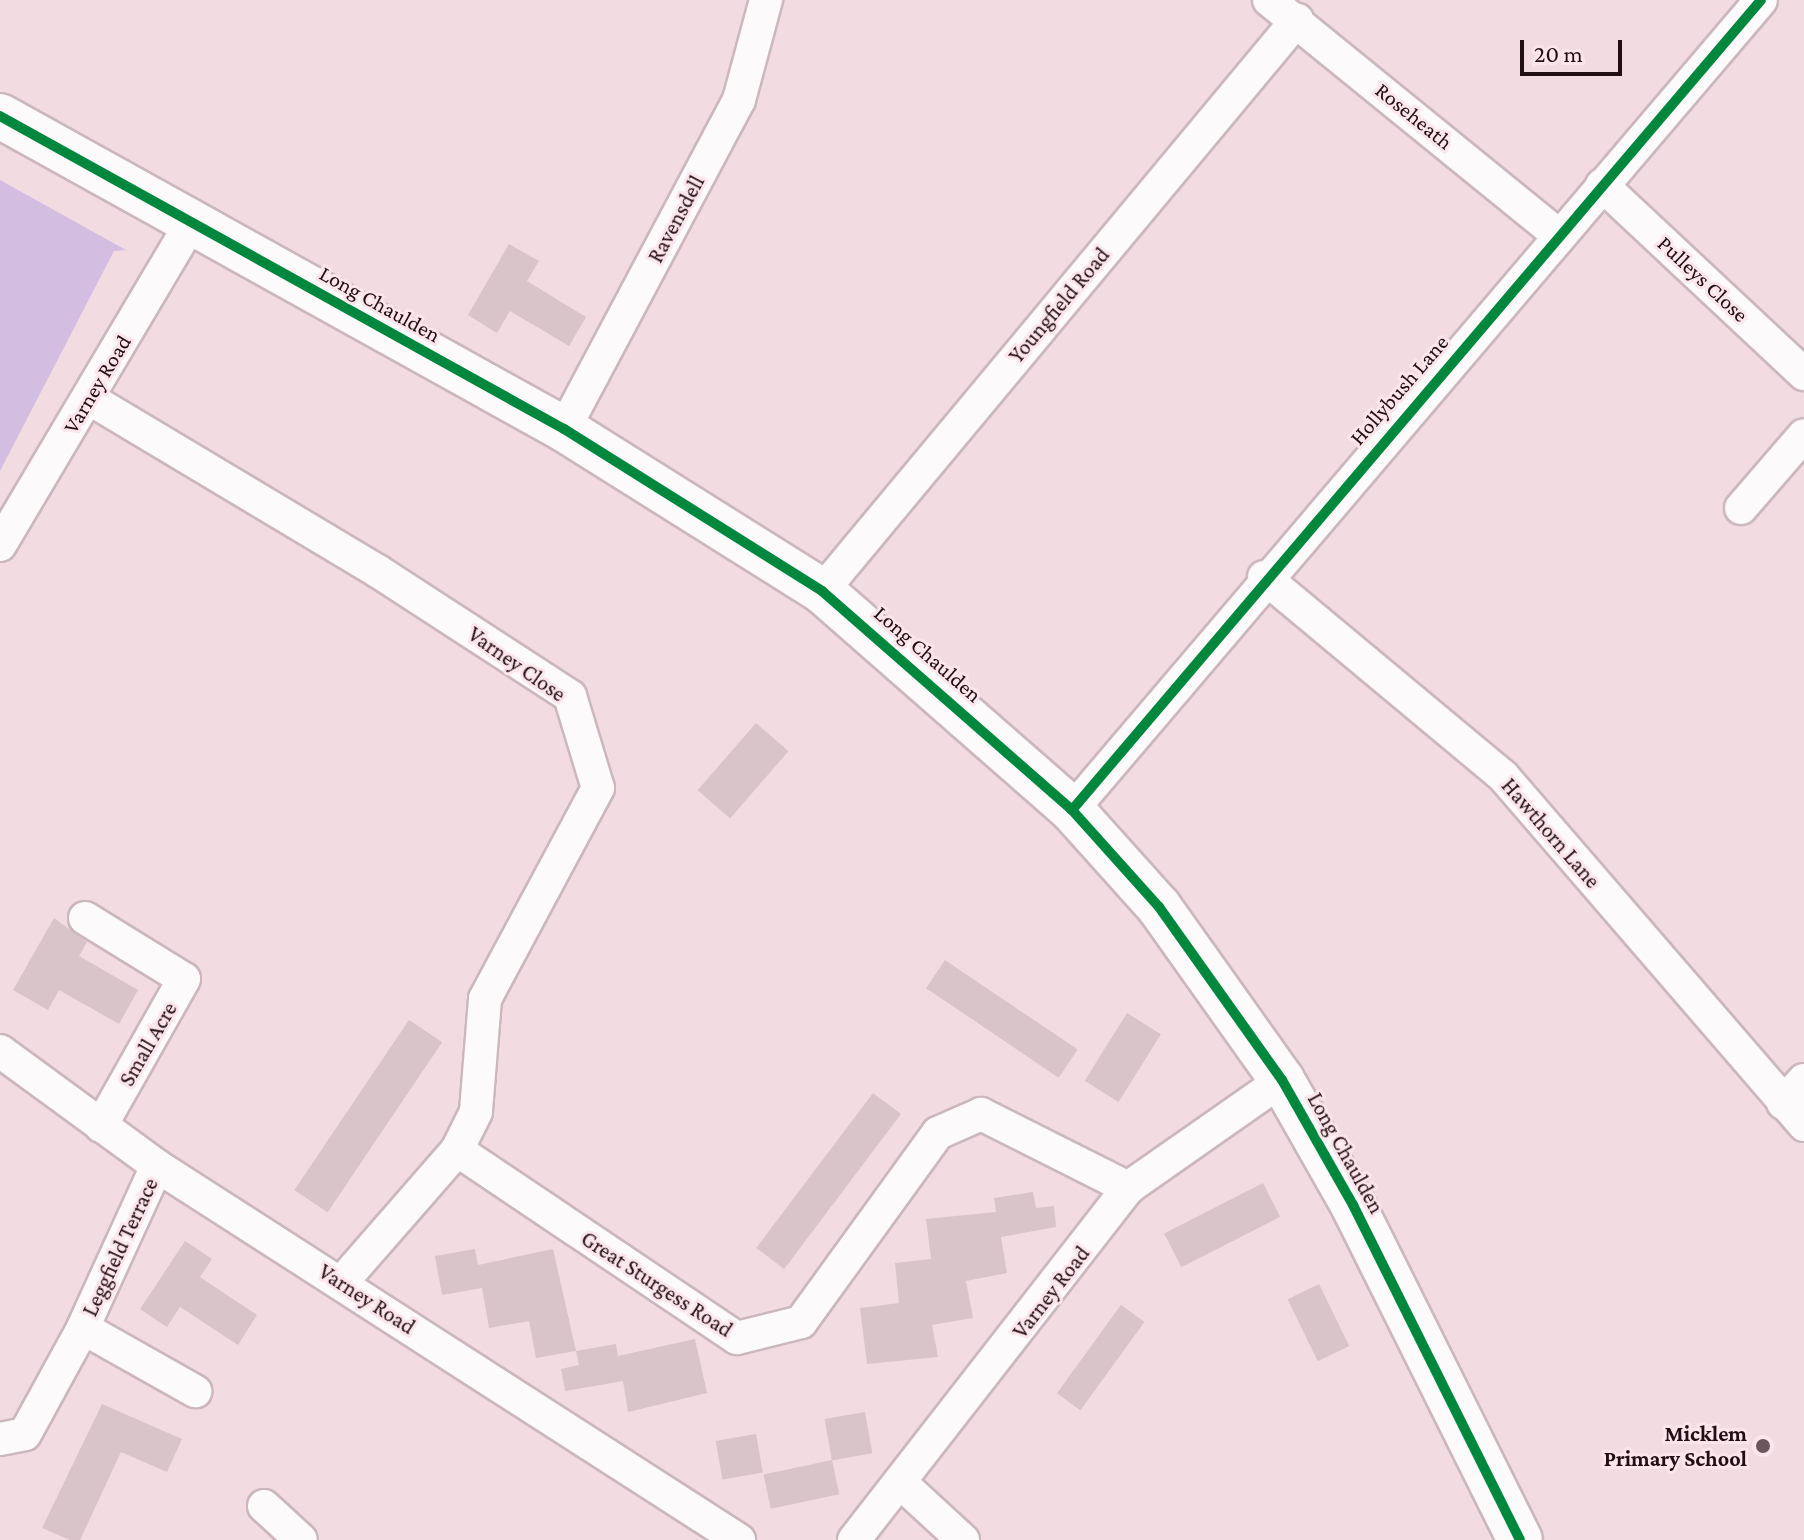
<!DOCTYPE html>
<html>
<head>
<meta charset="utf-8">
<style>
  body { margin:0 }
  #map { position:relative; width:1804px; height:1540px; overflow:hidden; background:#f3dbe2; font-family:"Crimson Pro",serif }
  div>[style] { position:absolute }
  .green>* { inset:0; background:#d3bee2 }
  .building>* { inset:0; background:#d9c4ca; transform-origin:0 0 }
  .roads { filter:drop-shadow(2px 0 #cbb7bd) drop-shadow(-2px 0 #cbb7bd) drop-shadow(0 2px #cbb7bd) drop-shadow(0 -2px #cbb7bd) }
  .street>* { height:32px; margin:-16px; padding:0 16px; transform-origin:16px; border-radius:16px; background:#fdfafb }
  .secondary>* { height:44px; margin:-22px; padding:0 22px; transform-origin:22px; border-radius:22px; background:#fdfafb }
  .cycleway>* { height:10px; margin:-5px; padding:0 5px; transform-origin:5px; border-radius:5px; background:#00873e }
  .dots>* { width:22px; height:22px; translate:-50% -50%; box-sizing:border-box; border:4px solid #fce5eb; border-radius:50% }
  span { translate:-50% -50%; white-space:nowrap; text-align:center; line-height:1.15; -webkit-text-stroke:6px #fce5eb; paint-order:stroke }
  .street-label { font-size:22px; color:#220f15 }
  .poi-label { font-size:22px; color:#220f15; font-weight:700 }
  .right { translate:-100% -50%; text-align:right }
  .scale { position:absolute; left:1520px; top:40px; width:102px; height:36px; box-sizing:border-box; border:4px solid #220f15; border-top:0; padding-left:10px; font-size:24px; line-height:28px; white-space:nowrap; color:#220f15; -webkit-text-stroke:6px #fce5eb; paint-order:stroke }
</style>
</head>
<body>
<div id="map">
  <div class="green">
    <div style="clip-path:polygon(0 180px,126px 250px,114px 251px,0 471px)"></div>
  </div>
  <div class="building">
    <div style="clip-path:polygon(509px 244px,539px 261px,527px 281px,586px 317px,569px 346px,510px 311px,497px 333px,468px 315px)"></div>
    <div style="left:756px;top:723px;width:43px;height:89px;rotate:41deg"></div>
    <div style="clip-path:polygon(54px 918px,87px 942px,79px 956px,138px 990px,119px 1024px,59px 990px,48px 1010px,13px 990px)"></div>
    <div style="left:945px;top:960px;width:160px;height:34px;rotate:34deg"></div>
    <div style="left:1127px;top:1013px;width:40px;height:80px;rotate:32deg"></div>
    <div style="left:409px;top:1020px;width:40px;height:205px;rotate:34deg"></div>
    <div style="left:873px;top:1093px;width:35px;height:194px;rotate:37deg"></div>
    <div style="left:1263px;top:1183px;width:38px;height:111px;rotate:63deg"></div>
    <div style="clip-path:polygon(1033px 1192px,1036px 1208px,1054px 1206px,1056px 1227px,1001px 1237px,1007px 1273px,966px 1281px,973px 1318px,932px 1325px,938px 1357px,867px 1364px,860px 1308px,899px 1303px,895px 1263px,931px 1259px,926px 1219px,996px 1212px,994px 1198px)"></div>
    <div style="clip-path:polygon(185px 1241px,212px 1259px,200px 1277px,257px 1315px,238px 1345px,180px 1307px,167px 1327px,140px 1309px)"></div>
    <div style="clip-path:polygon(475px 1249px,478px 1265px,553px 1249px,576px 1351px,536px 1358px,529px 1321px,489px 1328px,482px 1288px,442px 1295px,435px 1256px)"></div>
    <div style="left:1319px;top:1284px;width:69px;height:35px;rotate:64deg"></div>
    <div style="left:1121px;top:1305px;width:29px;height:109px;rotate:36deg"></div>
    <div style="clip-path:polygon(695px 1339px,707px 1393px,628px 1412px,623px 1381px,565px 1391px,561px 1369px,579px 1365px,576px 1351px,616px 1344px,618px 1356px)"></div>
    <div style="clip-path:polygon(102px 1404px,182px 1439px,167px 1472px,121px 1452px,80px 1540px,70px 1540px,42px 1528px)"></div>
    <div style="left:865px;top:1412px;width:42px;height:41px;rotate:80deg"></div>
    <div style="left:756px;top:1434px;width:39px;height:41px;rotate:80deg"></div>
    <div style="left:832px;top:1460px;width:35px;height:70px;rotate:78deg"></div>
  </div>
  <div class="roads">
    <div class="street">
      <div style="left:1269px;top:0;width:372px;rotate:39.1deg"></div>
      <div style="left:1602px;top:185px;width:277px;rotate:43.1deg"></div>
      <div style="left:90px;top:399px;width:337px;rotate:30.9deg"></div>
      <div style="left:379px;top:572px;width:228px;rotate:33deg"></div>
      <div style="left:570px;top:696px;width:96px;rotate:73.1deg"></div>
      <div style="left:598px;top:788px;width:239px;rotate:118.2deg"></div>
      <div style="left:485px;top:999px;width:113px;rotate:94.6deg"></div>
      <div style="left:476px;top:1112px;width:42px;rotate:116.6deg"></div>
      <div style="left:564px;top:429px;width:373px;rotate:-62deg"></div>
      <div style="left:739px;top:100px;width:104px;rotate:-74.9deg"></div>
      <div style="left:1741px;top:508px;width:96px;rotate:-49.2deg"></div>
      <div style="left:0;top:545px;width:376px;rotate:-59.3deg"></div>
      <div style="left:1264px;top:577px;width:311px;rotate:39.8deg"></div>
      <div style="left:1503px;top:776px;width:461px;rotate:49.2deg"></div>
      <div style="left:822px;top:591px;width:743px;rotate:-50.24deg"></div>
      <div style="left:1072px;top:810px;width:1063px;rotate:-49.61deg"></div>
      <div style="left:85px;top:918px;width:116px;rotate:31.6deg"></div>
      <div style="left:184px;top:979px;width:169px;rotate:119.5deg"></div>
      <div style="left:0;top:1051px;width:195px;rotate:36.2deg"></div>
      <div style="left:157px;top:1166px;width:692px;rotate:32.73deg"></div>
      <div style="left:1783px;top:1103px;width:31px;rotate:-48deg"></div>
      <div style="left:157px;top:1166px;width:178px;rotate:114.6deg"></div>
      <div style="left:83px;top:1328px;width:129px;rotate:29.4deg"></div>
      <div style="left:342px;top:1282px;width:175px;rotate:-48.9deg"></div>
      <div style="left:457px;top:1150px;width:337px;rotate:33.9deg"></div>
      <div style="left:737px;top:1338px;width:66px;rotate:-14deg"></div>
      <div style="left:801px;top:1322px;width:233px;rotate:-54.1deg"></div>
      <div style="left:938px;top:1133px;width:47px;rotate:-23.8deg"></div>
      <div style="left:981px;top:1114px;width:165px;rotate:26.7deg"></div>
      <div style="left:0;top:1439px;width:25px;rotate:-11deg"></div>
      <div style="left:25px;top:1434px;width:121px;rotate:-61.3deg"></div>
      <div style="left:902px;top:1484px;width:83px;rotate:42.6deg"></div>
      <div style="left:264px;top:1506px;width:50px;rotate:42.6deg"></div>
      <div style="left:854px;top:1540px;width:446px;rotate:-52.1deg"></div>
      <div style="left:1128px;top:1188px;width:188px;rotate:-35deg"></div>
    </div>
    <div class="secondary">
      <div style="left:0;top:116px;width:645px;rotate:29.03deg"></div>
      <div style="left:564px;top:429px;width:305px;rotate:32.1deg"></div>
      <div style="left:822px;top:591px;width:332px;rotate:41.2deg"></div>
      <div style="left:1072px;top:810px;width:130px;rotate:48.1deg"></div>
      <div style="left:1159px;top:907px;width:212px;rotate:54.6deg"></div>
      <div style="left:1282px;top:1080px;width:144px;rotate:60.4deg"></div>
      <div style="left:1353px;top:1205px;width:374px;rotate:63.5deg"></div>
    </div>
  </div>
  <div class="cycleway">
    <div style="left:0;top:116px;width:645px;rotate:29.03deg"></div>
    <div style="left:564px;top:429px;width:305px;rotate:32.1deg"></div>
    <div style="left:822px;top:591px;width:332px;rotate:41.2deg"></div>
    <div style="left:1072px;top:810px;width:130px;rotate:48.1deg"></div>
    <div style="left:1159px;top:907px;width:212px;rotate:54.6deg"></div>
    <div style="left:1282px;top:1080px;width:144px;rotate:60.4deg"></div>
    <div style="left:1353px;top:1205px;width:374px;rotate:63.5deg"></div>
    <div style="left:1072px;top:810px;width:1063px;rotate:-49.61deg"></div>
  </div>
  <div class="dots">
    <div style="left:1763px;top:1446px;background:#6b565d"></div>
  </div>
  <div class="street-label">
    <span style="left:1414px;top:116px;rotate:39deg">Roseheath</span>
    <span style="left:676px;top:219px;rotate:-62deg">Ravensdell</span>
    <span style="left:1703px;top:279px;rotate:43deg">Pulleys Close</span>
    <span style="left:380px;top:304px;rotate:29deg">Long Chaulden</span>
    <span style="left:1059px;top:305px;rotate:-50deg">Youngfield Road</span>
    <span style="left:97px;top:384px;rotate:-59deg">Varney Road</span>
    <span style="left:1399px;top:390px;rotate:-49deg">Hollybush Lane</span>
    <span style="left:928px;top:654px;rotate:41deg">Long Chaulden</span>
    <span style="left:517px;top:664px;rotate:35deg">Varney Close</span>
    <span style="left:1551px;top:833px;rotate:49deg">Hawthorn Lane</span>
    <span style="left:148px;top:1044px;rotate:-60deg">Small Acre</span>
    <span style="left:1346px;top:1153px;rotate:61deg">Long Chaulden</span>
    <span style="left:120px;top:1247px;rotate:-65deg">Leggfield Terrace</span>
    <span style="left:657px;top:1284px;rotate:33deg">Great Sturgess Road</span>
    <span style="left:1051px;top:1292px;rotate:-52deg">Varney Road</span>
    <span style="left:367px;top:1299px;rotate:33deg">Varney Road</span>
  </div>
  <div class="poi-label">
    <span class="right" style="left:1747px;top:1446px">Micklem<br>Primary School</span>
  </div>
  <div class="scale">20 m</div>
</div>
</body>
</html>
